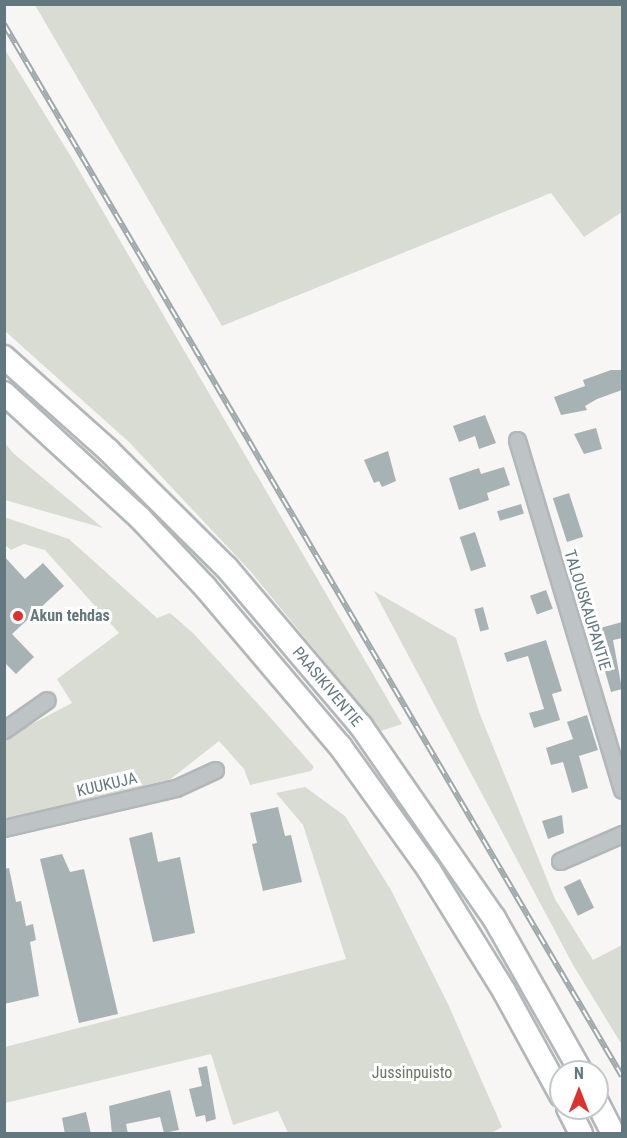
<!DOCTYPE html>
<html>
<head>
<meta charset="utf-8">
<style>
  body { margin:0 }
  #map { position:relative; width:627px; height:1138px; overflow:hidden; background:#f7f6f4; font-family:"Roboto Condensed",sans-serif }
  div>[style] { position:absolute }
  .green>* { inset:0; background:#d8dcd3 }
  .building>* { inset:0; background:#a7b2b5; transform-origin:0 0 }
  .roads { filter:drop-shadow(2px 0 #b2b7b9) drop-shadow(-2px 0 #b2b7b9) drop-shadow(0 2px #b2b7b9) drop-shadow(0 -2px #b2b7b9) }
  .minor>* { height:15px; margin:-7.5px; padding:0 7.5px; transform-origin:7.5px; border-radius:7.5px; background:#bec4c6 }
  .highway>* { height:22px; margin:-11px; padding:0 11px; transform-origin:11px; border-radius:11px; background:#fff }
  .rail>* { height:6px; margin-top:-3px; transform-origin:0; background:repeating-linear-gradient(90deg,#fff 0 11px,#9ea8ab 0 22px); box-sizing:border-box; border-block:2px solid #9ea8ab }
  .dots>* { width:16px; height:16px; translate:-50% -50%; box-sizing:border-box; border:3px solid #fff; border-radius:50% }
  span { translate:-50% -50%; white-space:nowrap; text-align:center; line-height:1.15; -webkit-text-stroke:6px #fff; paint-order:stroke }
  .street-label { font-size:16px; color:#63787e }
  .poi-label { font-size:16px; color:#63787e; font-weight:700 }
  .left { translate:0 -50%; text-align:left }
  .park-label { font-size:16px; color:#6a7662 }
  .frame { position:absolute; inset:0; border:6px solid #63787e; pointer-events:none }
  .north { position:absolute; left:549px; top:1060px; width:60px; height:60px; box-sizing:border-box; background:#fff; border:2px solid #c1c9cb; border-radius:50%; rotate:0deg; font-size:16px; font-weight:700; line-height:24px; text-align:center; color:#63787e }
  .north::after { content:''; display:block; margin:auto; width:21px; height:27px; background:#de312d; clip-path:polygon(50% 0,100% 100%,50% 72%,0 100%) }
</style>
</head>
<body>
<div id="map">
  <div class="green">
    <div style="clip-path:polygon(35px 5px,622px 5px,622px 212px,584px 237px,551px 193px,222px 326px)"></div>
    <div style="clip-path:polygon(4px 48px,73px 160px,402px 724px,381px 731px,251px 572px,130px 443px,5px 331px)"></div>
    <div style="clip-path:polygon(4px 442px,13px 453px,103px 528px,5px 500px)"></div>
    <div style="clip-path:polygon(4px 517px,69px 539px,157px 618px,170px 613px,193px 633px,269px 716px,314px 767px,311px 771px,250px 785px,244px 769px,219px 741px,163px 785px,5px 822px,5px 738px,72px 703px,57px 679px,119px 633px,45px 550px,24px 544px,11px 550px,5px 545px)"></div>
    <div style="clip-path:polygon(374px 591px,456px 638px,479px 712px,555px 899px,593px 960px,622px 945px,622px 1045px,573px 965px)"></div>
    <div style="clip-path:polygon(305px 787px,345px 816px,391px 890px,448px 1004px,502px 1127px,490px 1134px,288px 1133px,278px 1111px,233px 1125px,211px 1054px,5px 1103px,5px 1047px,346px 959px,303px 825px,276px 793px)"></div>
  </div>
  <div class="building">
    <div style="clip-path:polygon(611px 370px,622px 370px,622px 390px,597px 399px,585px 406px,587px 410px,561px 415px,554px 397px,585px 386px,583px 380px)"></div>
    <div style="clip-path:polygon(485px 415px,496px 443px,479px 449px,475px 436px,459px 442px,453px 426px)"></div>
    <div style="clip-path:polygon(596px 428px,602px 449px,584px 454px,574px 434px)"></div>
    <div style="clip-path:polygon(388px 451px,396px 481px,382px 487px,379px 481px,374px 483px,364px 460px)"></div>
    <div style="clip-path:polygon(504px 467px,510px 485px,487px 493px,489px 500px,459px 510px,449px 478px,479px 468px,481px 474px)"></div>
    <div style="left:569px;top:493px;width:46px;height:17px;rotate:72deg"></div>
    <div style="left:521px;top:504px;width:10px;height:25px;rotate:73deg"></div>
    <div style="left:475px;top:532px;width:36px;height:16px;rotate:72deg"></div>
    <div style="clip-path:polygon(4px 556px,25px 579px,43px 563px,64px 586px,12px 634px,34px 657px,16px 674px,4px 662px)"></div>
    <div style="left:546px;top:590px;width:20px;height:17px;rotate:70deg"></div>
    <div style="left:483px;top:607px;width:23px;height:9px;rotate:75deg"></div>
    <div style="clip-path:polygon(622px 622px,622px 638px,613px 640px,622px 689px,611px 692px,593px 630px)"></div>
    <div style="clip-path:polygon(546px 640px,562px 691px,552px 694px,560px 720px,534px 728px,529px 713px,544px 709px,528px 656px,507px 662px,504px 653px)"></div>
    <div style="clip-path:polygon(587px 715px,598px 750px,579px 756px,588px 788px,572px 793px,563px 762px,551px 765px,546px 748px,573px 739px,567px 722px)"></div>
    <div style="clip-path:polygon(278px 807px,285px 836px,291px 835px,302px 882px,263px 891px,252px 844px,257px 843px,250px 813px)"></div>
    <div style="clip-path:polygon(562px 815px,564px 833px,548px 839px,542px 821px)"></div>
    <div style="clip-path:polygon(152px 832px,158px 862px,180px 857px,195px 933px,153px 942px,129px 838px)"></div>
    <div style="clip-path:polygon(62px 854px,70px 872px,84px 869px,118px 1014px,79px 1023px,40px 859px)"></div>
    <div style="clip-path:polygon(9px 868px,16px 902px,21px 901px,26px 926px,33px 924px,36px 940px,30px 942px,39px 996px,4px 1004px,4px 869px)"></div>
    <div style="left:580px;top:879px;width:32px;height:18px;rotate:64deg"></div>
    <div style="clip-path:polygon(207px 1066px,216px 1119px,206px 1122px,205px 1115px,196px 1117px,189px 1089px,202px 1086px,198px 1068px)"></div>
    <div style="clip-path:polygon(170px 1090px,179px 1130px,164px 1133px,160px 1117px,126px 1124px,128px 1134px,112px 1134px,109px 1106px)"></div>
    <div style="clip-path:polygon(86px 1112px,91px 1134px,65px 1134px,62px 1118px)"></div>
  </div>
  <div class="roads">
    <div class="minor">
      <div style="left:517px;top:440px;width:365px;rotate:73.3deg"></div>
      <div style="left:4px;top:730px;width:52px;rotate:-34.9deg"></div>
      <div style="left:4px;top:828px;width:177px;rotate:-13.1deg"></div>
      <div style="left:176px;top:788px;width:43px;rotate:-24.8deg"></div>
      <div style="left:560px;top:861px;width:68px;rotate:-23.5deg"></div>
    </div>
    <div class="highway">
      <div style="left:4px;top:357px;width:140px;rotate:41.8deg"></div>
      <div style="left:108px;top:450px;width:168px;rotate:44.8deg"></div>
      <div style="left:227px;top:568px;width:207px;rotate:49.7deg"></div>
      <div style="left:361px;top:726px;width:234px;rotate:55.3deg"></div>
      <div style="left:494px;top:918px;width:177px;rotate:60.5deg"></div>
      <div style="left:4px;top:393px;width:185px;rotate:42.6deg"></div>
      <div style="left:140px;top:518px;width:95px;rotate:46.7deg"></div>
      <div style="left:205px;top:587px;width:209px;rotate:49.7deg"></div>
      <div style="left:340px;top:746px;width:153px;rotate:54.3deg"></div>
      <div style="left:429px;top:870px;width:142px;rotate:58.2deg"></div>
      <div style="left:504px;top:991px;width:119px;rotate:61.3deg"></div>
      <div style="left:597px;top:1102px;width:36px;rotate:63deg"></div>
      <div style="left:568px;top:1108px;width:29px;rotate:63deg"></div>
    </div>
  </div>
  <div class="rail">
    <div style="left:4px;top:24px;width:1220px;rotate:59.57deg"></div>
  </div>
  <div class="dots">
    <div style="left:18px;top:616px;background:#de312d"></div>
  </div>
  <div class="street-label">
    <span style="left:587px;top:610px;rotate:73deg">TALOUSKAUPANTIE</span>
    <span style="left:327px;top:687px;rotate:50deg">PAASIKIVENTIE</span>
    <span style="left:107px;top:785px;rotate:-13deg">KUUKUJA</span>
  </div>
  <div class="poi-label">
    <span class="left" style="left:30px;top:616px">Akun tehdas</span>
  </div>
  <div class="park-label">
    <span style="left:412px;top:1073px">Jussinpuisto</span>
  </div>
  <div class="frame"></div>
  <div class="north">N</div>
</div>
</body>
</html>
